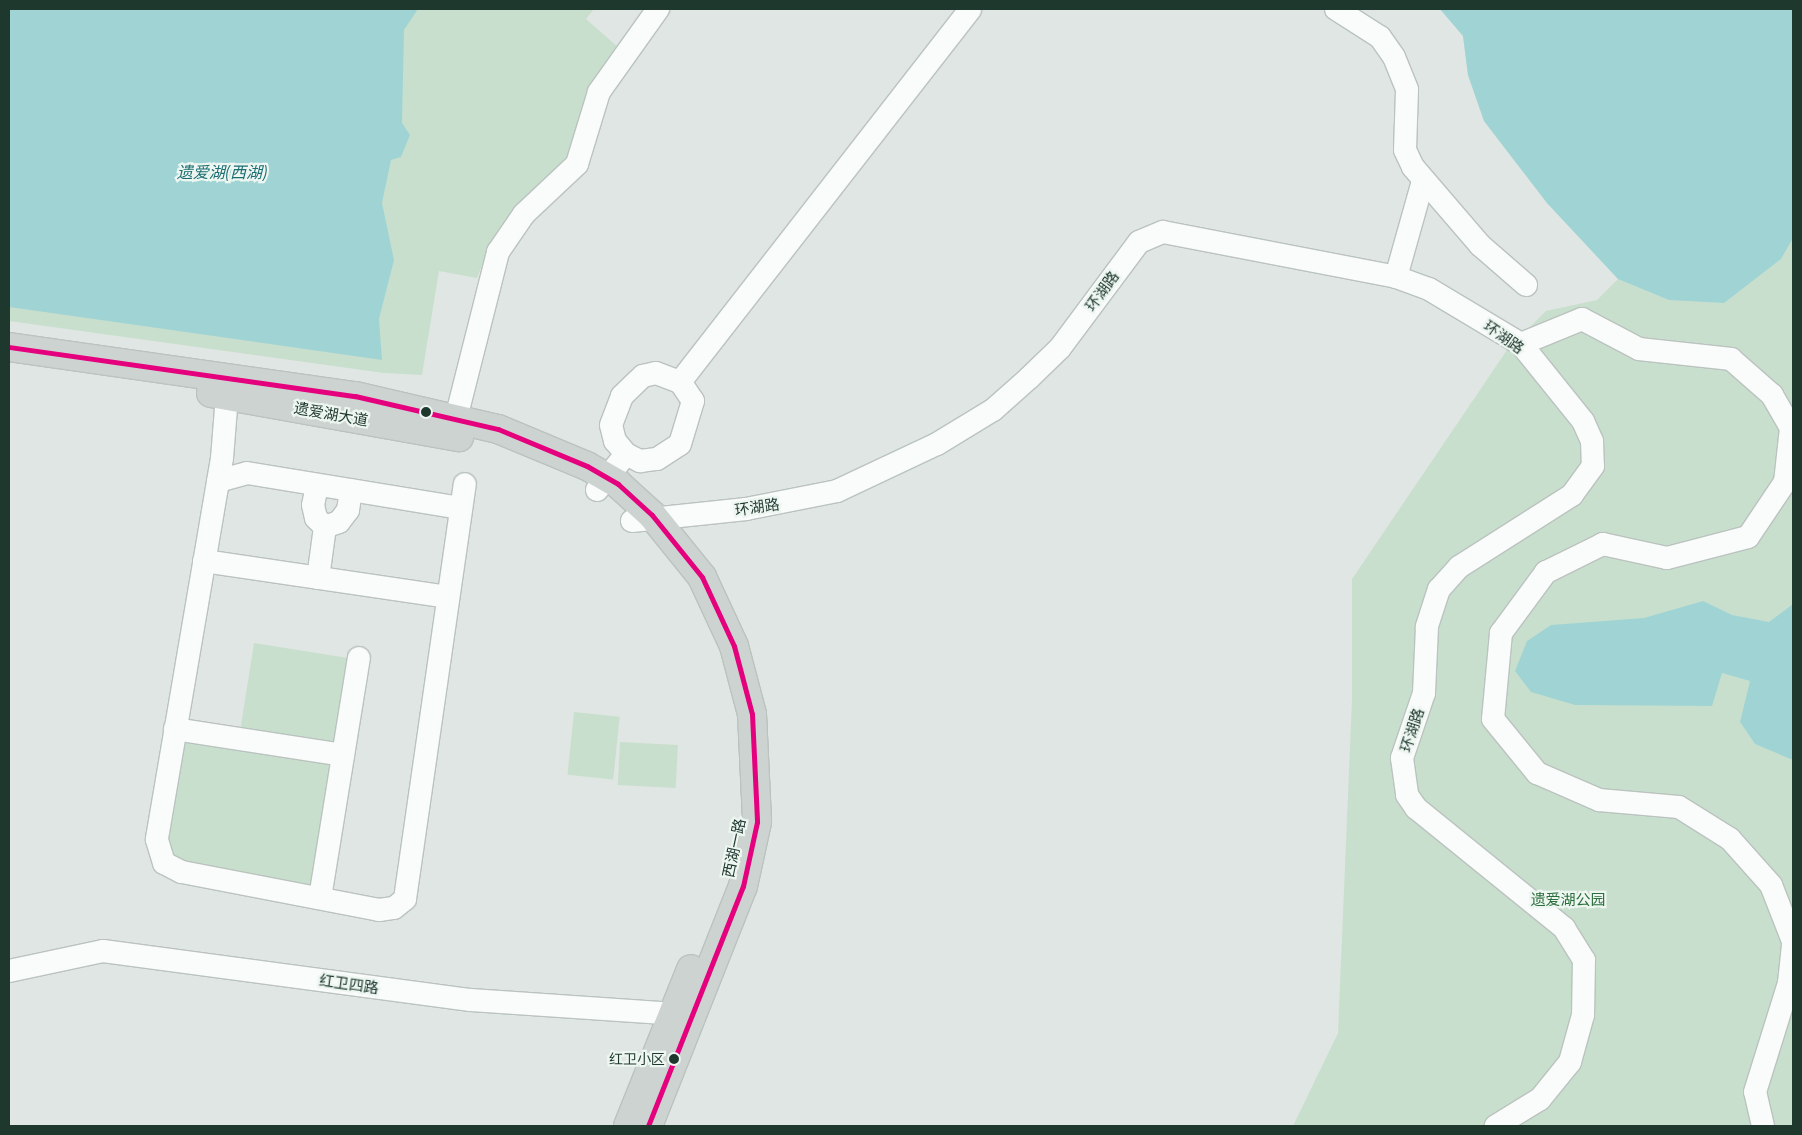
<!DOCTYPE html>
<html>
<head>
<meta charset="utf-8">
<style>
  body { margin:0 }
  #map { position:relative; width:1802px; height:1135px; overflow:hidden; background:#e0e6e3; font-family:Montserrat,"Noto Sans SC",sans-serif }
  div>[style] { position:absolute }
  .green>* { inset:0; background:#c9dfcd; transform-origin:0 0 }
  .water>* { inset:0; background:#a0d4d4 }
  .roads { filter:drop-shadow(1px 0 #bac3bf) drop-shadow(-1px 0 #bac3bf) drop-shadow(0 1px #bac3bf) drop-shadow(0 -1px #bac3bf) }
  .minor>* { height:22px; margin:-11px; padding:0 11px; transform-origin:11px; border-radius:11px; background:#fafbfb }
  .major>* { height:28px; margin:-14px; padding:0 14px; transform-origin:14px; border-radius:14px; background:#ccd3d0 }
  .bus-1>* { height:5px; margin:-2.5px; padding:0 2.5px; transform-origin:2.5px; border-radius:2.5px; background:#e5007d }
  .dots>* { width:14px; height:14px; translate:-50% -50%; box-sizing:border-box; border:2px solid #edf6f1; border-radius:50% }
  span { translate:-50% -50%; white-space:nowrap; text-align:center; line-height:1.15; -webkit-text-stroke:4.5px #edf6f1; paint-order:stroke }
  .bus-label { font-size:14px; color:#1f382e }
  .right { translate:-100% -50%; text-align:right }
  .street-label { font-size:15px; color:#1f382e }
  .park-label { font-size:15px; color:#2b6e3c }
  .water-label { font-size:16px; color:#1b6e72; font-style:italic }
  .frame { position:absolute; inset:0; border:10px solid #1f382e; pointer-events:none }
</style>
</head>
<body>
<div id="map">
  <div class="green">
    <div style="clip-path:polygon(9px 9px,594px 9px,586px 19px,618px 47px,590px 92px,568px 155px,490px 245px,477px 278px,439px 271px,422px 375px,384px 373px,9px 321px)"></div>
    <div style="clip-path:polygon(1440px 9px,1793px 9px,1793px 1126px,1293px 1126px,1338px 1033px,1352px 699px,1352px 579px,1507px 350px,1546px 311px,1597px 300px,1618px 279px,1547px 203px,1484px 121px,1468px 75px,1463px 36px)"></div>
    <div style="left:254px;top:643px;width:100px;height:91px;rotate:9deg"></div>
    <div style="left:574px;top:712px;width:46px;height:63px;rotate:6deg"></div>
    <div style="clip-path:polygon(183px 737px,337px 760px,317px 889px,178px 863px,169px 856px,166px 843px)"></div>
    <div style="left:620px;top:742px;width:58px;height:43px;rotate:3deg"></div>
  </div>
  <div class="water">
    <div style="clip-path:polygon(9px 9px,418px 9px,404px 30px,402px 123px,410px 135px,401px 157px,391px 160px,382px 203px,394px 260px,379px 319px,382px 360px,9px 307px)"></div>
    <div style="clip-path:polygon(1440px 9px,1793px 9px,1793px 238px,1781px 259px,1724px 303px,1669px 300px,1618px 279px,1547px 203px,1484px 121px,1468px 75px,1463px 36px)"></div>
    <div style="clip-path:polygon(1703px 601px,1732px 615px,1769px 622px,1793px 604px,1793px 760px,1755px 744px,1740px 722px,1750px 681px,1722px 673px,1712px 706px,1575px 705px,1531px 692px,1515px 671px,1527px 641px,1551px 625px,1644px 618px)"></div>
  </div>
  <div class="roads">
    <div class="minor">
      <div style="left:1336px;top:9px;width:52px;rotate:32.5deg"></div>
      <div style="left:1380px;top:37px;width:24px;rotate:55deg"></div>
      <div style="left:1394px;top:57px;width:35px;rotate:68deg"></div>
      <div style="left:1407px;top:90px;width:60px;rotate:91.9deg"></div>
      <div style="left:1405px;top:150px;width:19px;rotate:65deg"></div>
      <div style="left:1413px;top:167px;width:103px;rotate:49.3deg"></div>
      <div style="left:1480px;top:245px;width:61px;rotate:41deg"></div>
      <div style="left:1396px;top:277px;width:100px;rotate:-74.3deg"></div>
      <div style="left:1521px;top:344px;width:66px;rotate:-22.3deg"></div>
      <div style="left:1582px;top:319px;width:64px;rotate:27.8deg"></div>
      <div style="left:1639px;top:349px;width:93px;rotate:6.2deg"></div>
      <div style="left:1731px;top:359px;width:55px;rotate:41.3deg"></div>
      <div style="left:1772px;top:395px;width:38px;rotate:60deg"></div>
      <div style="left:1791px;top:428px;width:54px;rotate:96.3deg"></div>
      <div style="left:1785px;top:482px;width:66px;rotate:123.9deg"></div>
      <div style="left:1748px;top:537px;width:84px;rotate:165.5deg"></div>
      <div style="left:1667px;top:558px;width:66px;rotate:-167.7deg"></div>
      <div style="left:1603px;top:544px;width:64px;rotate:153.8deg"></div>
      <div style="left:1546px;top:572px;width:76px;rotate:126.4deg"></div>
      <div style="left:1501px;top:633px;width:86px;rotate:95.3deg"></div>
      <div style="left:1493px;top:719px;width:70px;rotate:50.8deg"></div>
      <div style="left:1537px;top:773px;width:68px;rotate:23.5deg"></div>
      <div style="left:1599px;top:800px;width:80px;rotate:5deg"></div>
      <div style="left:1679px;top:807px;width:60px;rotate:32.1deg"></div>
      <div style="left:1730px;top:839px;width:62px;rotate:48.3deg"></div>
      <div style="left:1771px;top:885px;width:60px;rotate:68.6deg"></div>
      <div style="left:227px;top:396px;width:62px;rotate:94.6deg"></div>
      <div style="left:222px;top:458px;width:387px;rotate:99.7deg"></div>
      <div style="left:157px;top:840px;width:24px;rotate:73deg"></div>
      <div style="left:164px;top:863px;width:20px;rotate:27deg"></div>
      <div style="left:182px;top:872px;width:201px;rotate:10.9deg"></div>
      <div style="left:379px;top:910px;width:15px;rotate:-8deg"></div>
      <div style="left:394px;top:908px;width:14px;rotate:-39deg"></div>
      <div style="left:405px;top:899px;width:419px;rotate:-81.8deg"></div>
      <div style="left:452px;top:434px;width:188px;rotate:-75.8deg"></div>
      <div style="left:498px;top:252px;width:46px;rotate:-55.6deg"></div>
      <div style="left:524px;top:214px;width:73px;rotate:-43.3deg"></div>
      <div style="left:577px;top:164px;width:75px;rotate:-73deg"></div>
      <div style="left:599px;top:92px;width:102px;rotate:-54.6deg"></div>
      <div style="left:626px;top:454px;width:16px;rotate:27deg"></div>
      <div style="left:640px;top:461px;width:17px;rotate:-7deg"></div>
      <div style="left:657px;top:459px;width:27px;rotate:-33deg"></div>
      <div style="left:680px;top:444px;width:45px;rotate:-73.2deg"></div>
      <div style="left:693px;top:401px;width:23px;rotate:-124deg"></div>
      <div style="left:218px;top:481px;width:30px;rotate:-15deg"></div>
      <div style="left:247px;top:473px;width:217px;rotate:9.3deg"></div>
      <div style="left:317px;top:485px;width:20px;rotate:101deg"></div>
      <div style="left:313px;top:505px;width:13px;rotate:77deg"></div>
      <div style="left:316px;top:518px;width:13px;rotate:45deg"></div>
      <div style="left:325px;top:527px;width:15px;rotate:-20deg"></div>
      <div style="left:339px;top:522px;width:15px;rotate:-53deg"></div>
      <div style="left:348px;top:510px;width:20px;rotate:-81deg"></div>
      <div style="left:597px;top:490px;width:46px;rotate:-51.1deg"></div>
      <div style="left:626px;top:454px;width:17px;rotate:-130deg"></div>
      <div style="left:615px;top:441px;width:16px;rotate:-104deg"></div>
      <div style="left:611px;top:425px;width:31px;rotate:-69deg"></div>
      <div style="left:622px;top:396px;width:29px;rotate:-44deg"></div>
      <div style="left:643px;top:376px;width:13px;rotate:-13deg"></div>
      <div style="left:656px;top:373px;width:26px;rotate:21deg"></div>
      <div style="left:680px;top:382px;width:472px;rotate:-52.1deg"></div>
      <div style="left:632px;top:521px;width:115px;rotate:-6deg"></div>
      <div style="left:746px;top:509px;width:93px;rotate:-11.2deg"></div>
      <div style="left:837px;top:491px;width:110px;rotate:-25.2deg"></div>
      <div style="left:937px;top:444px;width:66px;rotate:-31.3deg"></div>
      <div style="left:993px;top:410px;width:48px;rotate:-41.6deg"></div>
      <div style="left:1029px;top:378px;width:43px;rotate:-44.1deg"></div>
      <div style="left:1060px;top:348px;width:132px;rotate:-53.3deg"></div>
      <div style="left:1139px;top:242px;width:26px;rotate:-23deg"></div>
      <div style="left:1163px;top:232px;width:237px;rotate:10.9deg"></div>
      <div style="left:1396px;top:277px;width:35px;rotate:20deg"></div>
      <div style="left:1429px;top:289px;width:107px;rotate:30.9deg"></div>
      <div style="left:1521px;top:344px;width:99px;rotate:51.2deg"></div>
      <div style="left:1583px;top:421px;width:22px;rotate:66deg"></div>
      <div style="left:1592px;top:441px;width:25px;rotate:88deg"></div>
      <div style="left:1593px;top:466px;width:36px;rotate:126deg"></div>
      <div style="left:1572px;top:495px;width:134px;rotate:147.5deg"></div>
      <div style="left:1459px;top:567px;width:30px;rotate:132deg"></div>
      <div style="left:1439px;top:589px;width:40px;rotate:108deg"></div>
      <div style="left:1427px;top:627px;width:66px;rotate:92.6deg"></div>
      <div style="left:1424px;top:693px;width:69px;rotate:108.7deg"></div>
      <div style="left:1402px;top:758px;width:37px;rotate:82deg"></div>
      <div style="left:1407px;top:795px;width:16px;rotate:55deg"></div>
      <div style="left:1416px;top:808px;width:191px;rotate:39deg"></div>
      <div style="left:1564px;top:928px;width:38px;rotate:58deg"></div>
      <div style="left:1584px;top:960px;width:55px;rotate:91deg"></div>
      <div style="left:1583px;top:1015px;width:49px;rotate:105.5deg"></div>
      <div style="left:1570px;top:1062px;width:48px;rotate:129deg"></div>
      <div style="left:1540px;top:1099px;width:52px;rotate:148.5deg"></div>
      <div style="left:204px;top:561px;width:246px;rotate:8.4deg"></div>
      <div style="left:318px;top:578px;width:51px;rotate:-82.2deg"></div>
      <div style="left:175px;top:729px;width:170px;rotate:8.8deg"></div>
      <div style="left:320px;top:898px;width:243px;rotate:-80.8deg"></div>
      <div style="left:9px;top:971px;width:96px;rotate:-12deg"></div>
      <div style="left:103px;top:951px;width:371px;rotate:7.6deg"></div>
      <div style="left:471px;top:1000px;width:219px;rotate:3.9deg"></div>
      <div style="left:1763px;top:1126px;width:35px;rotate:-103deg"></div>
      <div style="left:1755px;top:1092px;width:114px;rotate:-72.7deg"></div>
      <div style="left:1789px;top:983px;width:39px;rotate:-84deg"></div>
    </div>
    <div class="major">
      <div style="left:9px;top:347px;width:349px;rotate:8.1deg"></div>
      <div style="left:355px;top:396px;width:147px;rotate:13deg"></div>
      <div style="left:498px;top:429px;width:96px;rotate:22.6deg"></div>
      <div style="left:587px;top:466px;width:36px;rotate:30deg"></div>
      <div style="left:618px;top:484px;width:46px;rotate:42.4deg"></div>
      <div style="left:652px;top:515px;width:80px;rotate:51.1deg"></div>
      <div style="left:702px;top:577px;width:76px;rotate:65.1deg"></div>
      <div style="left:734px;top:646px;width:70px;rotate:75.2deg"></div>
      <div style="left:752px;top:714px;width:108px;rotate:87.3deg"></div>
      <div style="left:757px;top:822px;width:66px;rotate:102.3deg"></div>
      <div style="left:743px;top:886px;width:258px;rotate:111.6deg"></div>
      <div style="left:211px;top:393px;width:252px;rotate:10.1deg"></div>
      <div style="left:628px;top:1126px;width:169px;rotate:-68.1deg"></div>
    </div>
  </div>
  <div class="bus-1">
    <div style="left:9px;top:347px;width:349px;rotate:8.1deg"></div>
    <div style="left:355px;top:396px;width:147px;rotate:13deg"></div>
    <div style="left:498px;top:429px;width:96px;rotate:22.6deg"></div>
    <div style="left:587px;top:466px;width:36px;rotate:30deg"></div>
    <div style="left:618px;top:484px;width:46px;rotate:42.4deg"></div>
    <div style="left:652px;top:515px;width:80px;rotate:51.1deg"></div>
    <div style="left:702px;top:577px;width:76px;rotate:65.1deg"></div>
    <div style="left:734px;top:646px;width:70px;rotate:75.2deg"></div>
    <div style="left:752px;top:714px;width:108px;rotate:87.3deg"></div>
    <div style="left:757px;top:822px;width:66px;rotate:102.3deg"></div>
    <div style="left:743px;top:886px;width:258px;rotate:111.6deg"></div>
  </div>
  <div class="dots">
    <div style="left:426px;top:412px;background:#1f382e"></div>
    <div style="left:674px;top:1059px;background:#1f382e"></div>
  </div>
  <div class="bus-label">
    <span class="right" style="left:665px;top:1059px">红卫小区</span>
  </div>
  <div class="street-label">
    <span style="left:1102px;top:291px;rotate:-54deg">环湖路</span>
    <span style="left:1504px;top:337px;rotate:35deg">环湖路</span>
    <span style="left:331px;top:414px;rotate:10deg">遗爱湖大道</span>
    <span style="left:757px;top:507px;rotate:-8deg">环湖路</span>
    <span style="left:1412px;top:730px;rotate:-72deg">环湖路</span>
    <span style="left:734px;top:848px;rotate:-78deg">西湖一路</span>
    <span style="left:349px;top:984px;rotate:8deg">红卫四路</span>
  </div>
  <div class="park-label">
    <span style="left:1568px;top:900px">遗爱湖公园</span>
  </div>
  <div class="water-label">
    <span style="left:222px;top:173px">遗爱湖(西湖)</span>
  </div>
  <div class="frame"></div>
</div>
</body>
</html>
